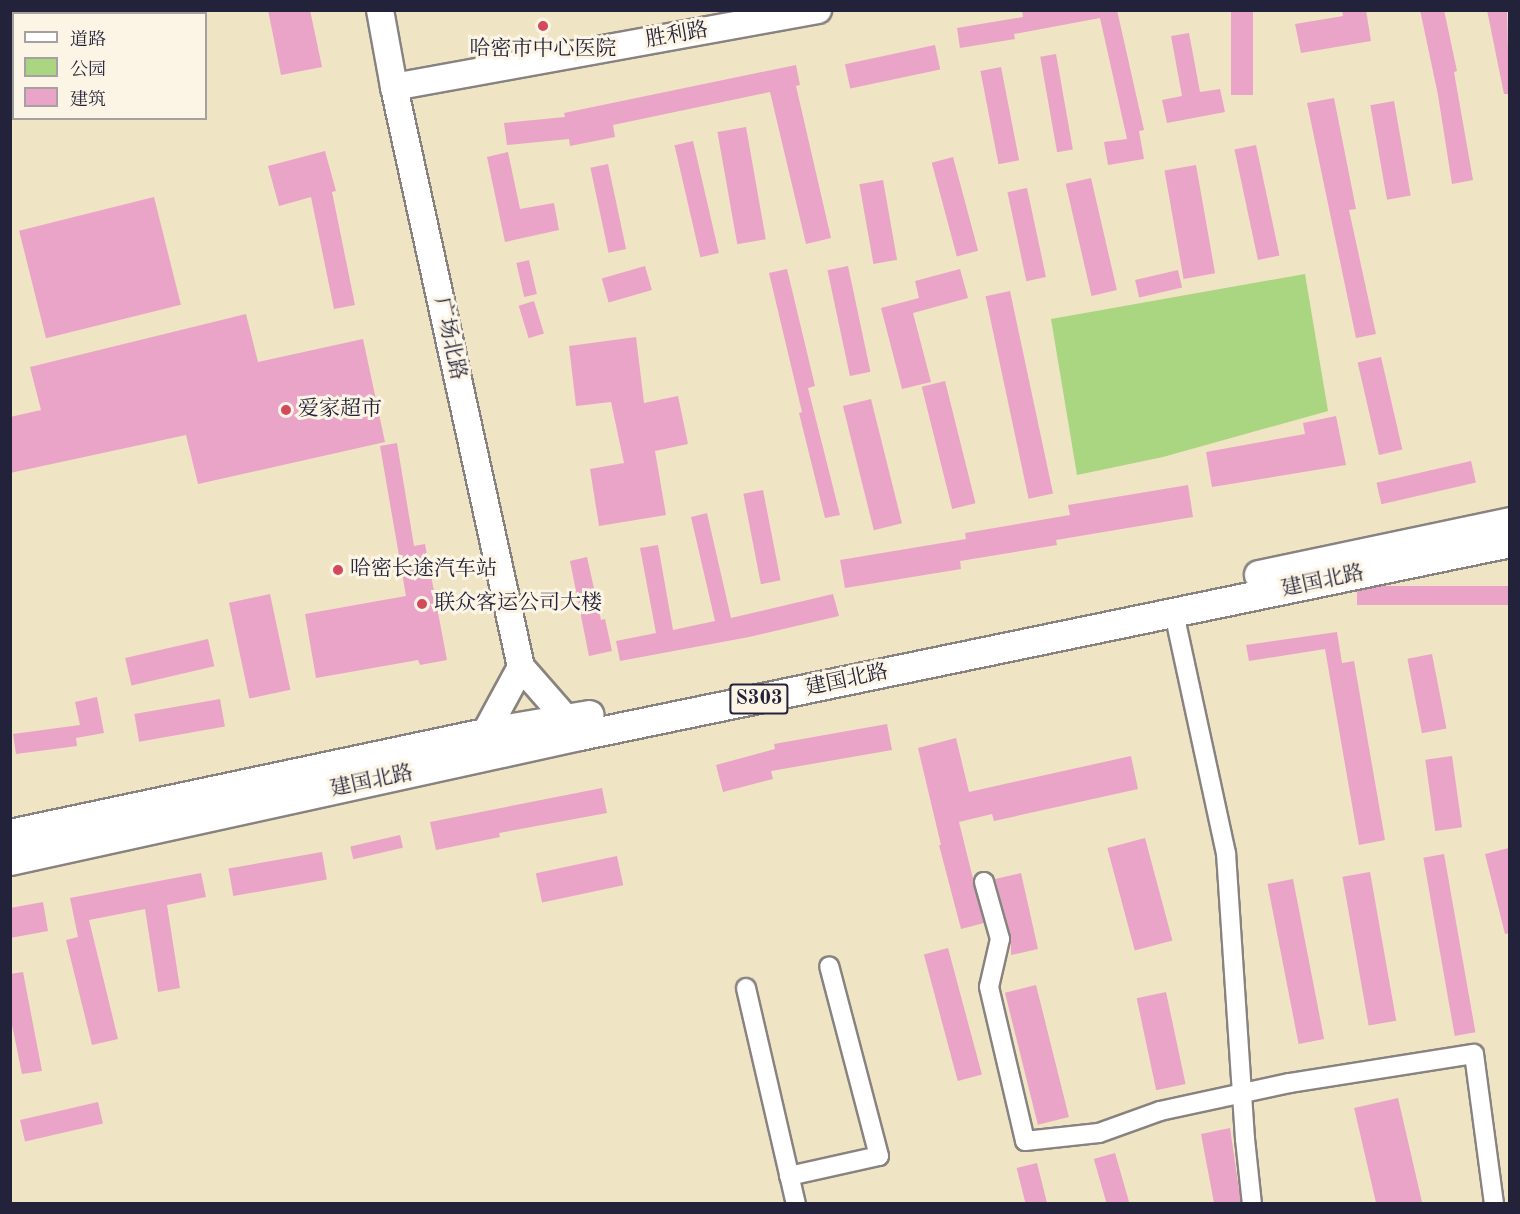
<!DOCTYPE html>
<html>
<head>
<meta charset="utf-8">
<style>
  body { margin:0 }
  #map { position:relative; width:1520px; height:1214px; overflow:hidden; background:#efe4c4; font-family:"Old Standard TT","Noto Serif SC",serif }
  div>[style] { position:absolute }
  .green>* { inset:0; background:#aad581 }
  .building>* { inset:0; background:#eaa4c8; transform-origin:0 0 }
  .roads { filter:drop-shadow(2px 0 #888380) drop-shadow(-2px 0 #888380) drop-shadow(0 2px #888380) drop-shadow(0 -2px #888380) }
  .minor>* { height:18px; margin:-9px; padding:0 9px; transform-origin:9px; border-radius:9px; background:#fff }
  .secondary>* { height:26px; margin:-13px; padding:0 13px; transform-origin:13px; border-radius:13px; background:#fff }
  .primary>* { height:28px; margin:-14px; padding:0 14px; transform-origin:14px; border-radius:14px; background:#fff }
  .dots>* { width:16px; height:16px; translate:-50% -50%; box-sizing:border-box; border:3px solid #fcf5e5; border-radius:50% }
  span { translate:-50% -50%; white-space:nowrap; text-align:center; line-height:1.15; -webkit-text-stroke:6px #fcf5e5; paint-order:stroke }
  .shield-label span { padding:2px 4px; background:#fcf5e5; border:2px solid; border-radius:4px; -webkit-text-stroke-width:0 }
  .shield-label { font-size:20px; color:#22223b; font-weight:700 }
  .street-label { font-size:21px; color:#22223b }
  .poi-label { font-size:21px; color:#22223b }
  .left { translate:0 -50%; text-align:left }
  .frame { position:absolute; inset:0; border:12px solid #22223b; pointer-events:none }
  .legend { position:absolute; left:12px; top:12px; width:195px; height:108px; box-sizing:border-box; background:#fcf5e5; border:2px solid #a5a1a1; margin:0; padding:8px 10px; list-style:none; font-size:18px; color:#22223b }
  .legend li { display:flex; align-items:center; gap:12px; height:30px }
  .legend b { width:30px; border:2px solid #a5a1a1 }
</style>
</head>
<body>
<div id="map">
  <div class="green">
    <div style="clip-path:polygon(1305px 274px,1328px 411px,1163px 457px,1077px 475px,1051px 319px)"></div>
  </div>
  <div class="building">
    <div style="clip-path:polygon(268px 10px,310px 10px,322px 67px,281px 75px)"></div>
    <div style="clip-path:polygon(1022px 10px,1117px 10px,1144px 130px,1139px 131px,1144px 159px,1108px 165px,1104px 142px,1127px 139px,1100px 18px,1014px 34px,1015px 39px,960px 48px,957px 28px,1023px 17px)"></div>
    <div style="left:1231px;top:10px;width:22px;height:85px"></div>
    <div style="clip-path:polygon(1342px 10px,1366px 10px,1371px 41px,1301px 53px,1295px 24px,1343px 16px)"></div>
    <div style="clip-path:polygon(1420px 10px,1444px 10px,1457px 71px,1454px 72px,1473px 180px,1452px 184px,1438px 95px)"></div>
    <div style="clip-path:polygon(1487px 10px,1507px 10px,1509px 94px,1504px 94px)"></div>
    <div style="clip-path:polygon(1189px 33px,1200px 92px,1220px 89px,1225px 112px,1167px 123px,1162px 100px,1182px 96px,1171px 36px)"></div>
    <div style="left:935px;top:45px;width:25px;height:92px;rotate:78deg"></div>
    <div style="left:1056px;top:54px;width:97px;height:16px;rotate:80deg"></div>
    <div style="clip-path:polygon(796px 65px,800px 85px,796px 86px,831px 238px,806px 244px,770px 92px,613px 125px,615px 137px,570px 146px,569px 139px,507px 145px,504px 123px,565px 117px,564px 113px)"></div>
    <div style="left:1001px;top:67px;width:95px;height:21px;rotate:79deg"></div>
    <div style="clip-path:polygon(1334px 98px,1356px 209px,1349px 210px,1376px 334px,1356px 338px,1307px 103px)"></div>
    <div style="left:1394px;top:101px;width:96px;height:24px;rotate:80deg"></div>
    <div style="left:746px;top:127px;width:114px;height:29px;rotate:80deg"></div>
    <div style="left:693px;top:141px;width:115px;height:19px;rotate:77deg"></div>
    <div style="left:1256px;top:145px;width:113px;height:22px;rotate:78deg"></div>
    <div style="clip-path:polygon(325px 151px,336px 191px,332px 192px,355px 305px,334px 309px,311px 197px,279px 206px,268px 166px)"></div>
    <div style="clip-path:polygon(508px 152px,520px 209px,554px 203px,559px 230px,505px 242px,487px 157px)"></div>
    <div style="left:953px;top:157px;width:97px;height:22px;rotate:75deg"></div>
    <div style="left:608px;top:164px;width:87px;height:18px;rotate:78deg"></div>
    <div style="left:1196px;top:165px;width:110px;height:32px;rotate:80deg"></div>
    <div style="left:1091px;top:178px;width:115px;height:26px;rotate:77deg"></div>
    <div style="left:883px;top:180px;width:81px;height:24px;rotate:80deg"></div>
    <div style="left:1027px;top:188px;width:91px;height:20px;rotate:78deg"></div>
    <div style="left:154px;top:197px;width:111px;height:139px;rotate:76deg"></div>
    <div style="left:529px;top:260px;width:35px;height:13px;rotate:77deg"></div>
    <div style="left:645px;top:266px;width:25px;height:45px;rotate:74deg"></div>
    <div style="left:848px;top:266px;width:108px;height:21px;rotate:78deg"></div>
    <div style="clip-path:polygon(787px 269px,815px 386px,808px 388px,840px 515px,825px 518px,799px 413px,802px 412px,769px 273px)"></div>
    <div style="clip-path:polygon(960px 269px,968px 298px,913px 313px,931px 382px,902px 389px,881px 308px,919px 298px,915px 281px)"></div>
    <div style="left:1178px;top:270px;width:18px;height:44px;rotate:77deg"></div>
    <div style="left:1010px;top:291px;width:207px;height:25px;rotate:78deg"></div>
    <div style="left:534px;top:301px;width:34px;height:16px;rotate:73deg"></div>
    <div style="clip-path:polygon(246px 314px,258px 362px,363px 339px,385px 442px,198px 484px,186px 435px,10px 473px,10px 417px,41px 410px,30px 367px)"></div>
    <div style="clip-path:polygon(636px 337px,644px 403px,678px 396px,688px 444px,655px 451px,666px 515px,599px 526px,590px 469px,624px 463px,611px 402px,576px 406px,569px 346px)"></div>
    <div style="left:1381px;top:357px;width:95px;height:24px;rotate:77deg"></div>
    <div style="left:945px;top:381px;width:126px;height:24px;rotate:76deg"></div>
    <div style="left:871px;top:399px;width:128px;height:29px;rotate:76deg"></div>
    <div style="clip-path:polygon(1336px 416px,1346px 465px,1212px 487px,1206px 452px,1305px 434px,1303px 423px)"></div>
    <div style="clip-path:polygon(397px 443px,414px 546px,425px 544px,447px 660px,420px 665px,418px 660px,316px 678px,305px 614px,406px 596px,380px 446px)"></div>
    <div style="left:1471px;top:461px;width:22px;height:97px;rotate:77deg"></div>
    <div style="clip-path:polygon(1188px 485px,1193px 517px,1056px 540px,1057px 545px,960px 561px,961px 569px,845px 588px,840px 560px,966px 539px,965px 533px,1070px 515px,1068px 505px)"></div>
    <div style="left:763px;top:490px;width:92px;height:20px;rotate:79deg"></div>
    <div style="clip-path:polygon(707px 513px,731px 618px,833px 594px,839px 616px,749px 637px,620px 661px,616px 641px,656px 633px,640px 548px,658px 545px,673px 630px,715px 621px,691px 517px)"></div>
    <div style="clip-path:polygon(587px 557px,601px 620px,605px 619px,612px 651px,589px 656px,570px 561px)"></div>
    <div style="left:1509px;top:586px;width:19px;height:152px;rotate:90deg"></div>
    <div style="left:270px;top:594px;width:98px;height:42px;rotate:78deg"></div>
    <div style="clip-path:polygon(1337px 632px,1342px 663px,1354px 661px,1385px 840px,1359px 845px,1325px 649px,1249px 661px,1246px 645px)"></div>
    <div style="left:208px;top:639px;width:28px;height:85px;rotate:77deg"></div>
    <div style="left:1432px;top:654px;width:76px;height:25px;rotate:79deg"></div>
    <div style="clip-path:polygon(97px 697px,104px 733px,76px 738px,77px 746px,16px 754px,13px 734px,80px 725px,75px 702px)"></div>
    <div style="left:220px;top:699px;width:28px;height:87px;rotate:80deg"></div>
    <div style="clip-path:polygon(887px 724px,892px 750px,771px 771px,773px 779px,723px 792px,716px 765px,775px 749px,774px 744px)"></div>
    <div style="clip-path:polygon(956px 738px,969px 792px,1131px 756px,1138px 789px,994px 821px,992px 814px,959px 822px,984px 923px,961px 929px,939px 845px,941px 845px,918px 748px)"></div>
    <div style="left:1452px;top:756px;width:72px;height:27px;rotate:82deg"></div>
    <div style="clip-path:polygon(602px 788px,607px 813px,499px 833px,500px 837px,436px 850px,430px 822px)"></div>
    <div style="left:400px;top:835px;width:13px;height:51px;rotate:77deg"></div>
    <div style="left:1145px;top:838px;width:106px;height:39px;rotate:75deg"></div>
    <div style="clip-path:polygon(1509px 848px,1509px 933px,1505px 934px,1485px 854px)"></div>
    <div style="left:322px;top:852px;width:28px;height:95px;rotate:80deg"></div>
    <div style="left:1444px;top:854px;width:181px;height:21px;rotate:80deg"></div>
    <div style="left:617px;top:856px;width:30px;height:83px;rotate:78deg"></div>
    <div style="left:1370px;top:872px;width:151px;height:28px;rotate:80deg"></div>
    <div style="clip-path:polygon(201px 873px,206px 897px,167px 905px,180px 988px,158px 992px,145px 909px,89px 920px,118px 1039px,92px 1045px,66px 940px,78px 937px,70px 898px)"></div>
    <div style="clip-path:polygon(1021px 873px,1038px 949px,1011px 955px,1011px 936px,995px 879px)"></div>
    <div style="left:1293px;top:879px;width:163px;height:26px;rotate:79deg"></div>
    <div style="clip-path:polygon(43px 902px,48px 931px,10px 938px,10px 908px)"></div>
    <div style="left:948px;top:948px;width:131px;height:25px;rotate:75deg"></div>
    <div style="clip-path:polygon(23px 972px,42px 1071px,22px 1074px,10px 1015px,10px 974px)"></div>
    <div style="left:1036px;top:985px;width:136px;height:32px;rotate:76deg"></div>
    <div style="left:1166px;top:992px;width:94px;height:30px;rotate:78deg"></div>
    <div style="left:1398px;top:1098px;width:108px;height:45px;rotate:77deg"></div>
    <div style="left:98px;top:1102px;width:22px;height:80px;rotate:77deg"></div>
    <div style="clip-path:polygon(1230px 1128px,1241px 1203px,1214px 1203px,1201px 1134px)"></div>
    <div style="left:1115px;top:1153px;width:52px;height:22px;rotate:74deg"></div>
    <div style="left:1037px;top:1163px;width:41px;height:21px;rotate:76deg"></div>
  </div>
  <div class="roads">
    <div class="minor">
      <div style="left:1174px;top:613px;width:246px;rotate:77.8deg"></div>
      <div style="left:1226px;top:853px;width:287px;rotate:86.2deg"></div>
      <div style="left:1245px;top:1139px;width:65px;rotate:83.9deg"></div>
      <div style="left:984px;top:882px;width:59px;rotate:74.3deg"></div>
      <div style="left:1000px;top:939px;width:49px;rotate:102.9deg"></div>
      <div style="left:989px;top:987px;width:158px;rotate:76.8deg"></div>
      <div style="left:1025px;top:1141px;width:74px;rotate:-6.2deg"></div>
      <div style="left:1099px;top:1133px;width:65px;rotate:-19.8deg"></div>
      <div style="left:1160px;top:1111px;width:133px;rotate:-12.2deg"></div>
      <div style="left:1290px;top:1083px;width:186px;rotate:-9deg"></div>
      <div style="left:1474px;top:1054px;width:151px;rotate:82.4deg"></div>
      <div style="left:746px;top:988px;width:222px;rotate:77deg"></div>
      <div style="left:789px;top:1176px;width:92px;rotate:-12.5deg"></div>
      <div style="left:879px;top:1156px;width:196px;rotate:-104.7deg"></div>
    </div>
    <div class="secondary">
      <div style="left:380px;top:10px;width:78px;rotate:79.7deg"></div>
      <div style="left:394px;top:87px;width:594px;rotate:77.65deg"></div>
      <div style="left:394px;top:87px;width:431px;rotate:-10.3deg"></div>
      <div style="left:521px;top:667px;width:86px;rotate:48.8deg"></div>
      <div style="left:477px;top:748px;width:92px;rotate:-61.5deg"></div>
    </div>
    <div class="primary">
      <div style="left:1259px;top:575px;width:257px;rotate:-11.9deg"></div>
      <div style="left:10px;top:834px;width:485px;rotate:-12deg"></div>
      <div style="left:484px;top:733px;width:107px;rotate:-9.7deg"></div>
      <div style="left:10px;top:861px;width:584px;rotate:-12.37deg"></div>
      <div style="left:580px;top:736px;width:950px;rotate:-11.72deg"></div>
    </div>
  </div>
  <div class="dots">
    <div style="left:543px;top:26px;background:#d1495b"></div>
    <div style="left:286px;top:410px;background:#d1495b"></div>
    <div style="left:338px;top:570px;background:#d1495b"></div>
    <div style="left:422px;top:604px;background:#d1495b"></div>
  </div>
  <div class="shield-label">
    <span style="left:759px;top:699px">S303</span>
  </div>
  <div class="street-label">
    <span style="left:677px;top:36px;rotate:-10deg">胜利路</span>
    <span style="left:449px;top:339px;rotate:78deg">广场北路</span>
    <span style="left:1323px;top:582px;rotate:-12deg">建国北路</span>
    <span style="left:847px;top:681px;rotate:-12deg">建国北路</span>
    <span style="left:372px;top:782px;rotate:-12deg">建国北路</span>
  </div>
  <div class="poi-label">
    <span style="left:543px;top:50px">哈密市中心医院</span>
    <span class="left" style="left:298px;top:410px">爱家超市</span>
    <span class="left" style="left:350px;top:570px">哈密长途汽车站</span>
    <span class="left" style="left:434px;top:604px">联众客运公司大楼</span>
  </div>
  <div class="frame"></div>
  <ul class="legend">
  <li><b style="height:8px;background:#fff"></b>道路</li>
  <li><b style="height:16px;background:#aad581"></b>公园</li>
  <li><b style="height:16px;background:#eaa4c8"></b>建筑</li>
  </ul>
</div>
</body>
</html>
